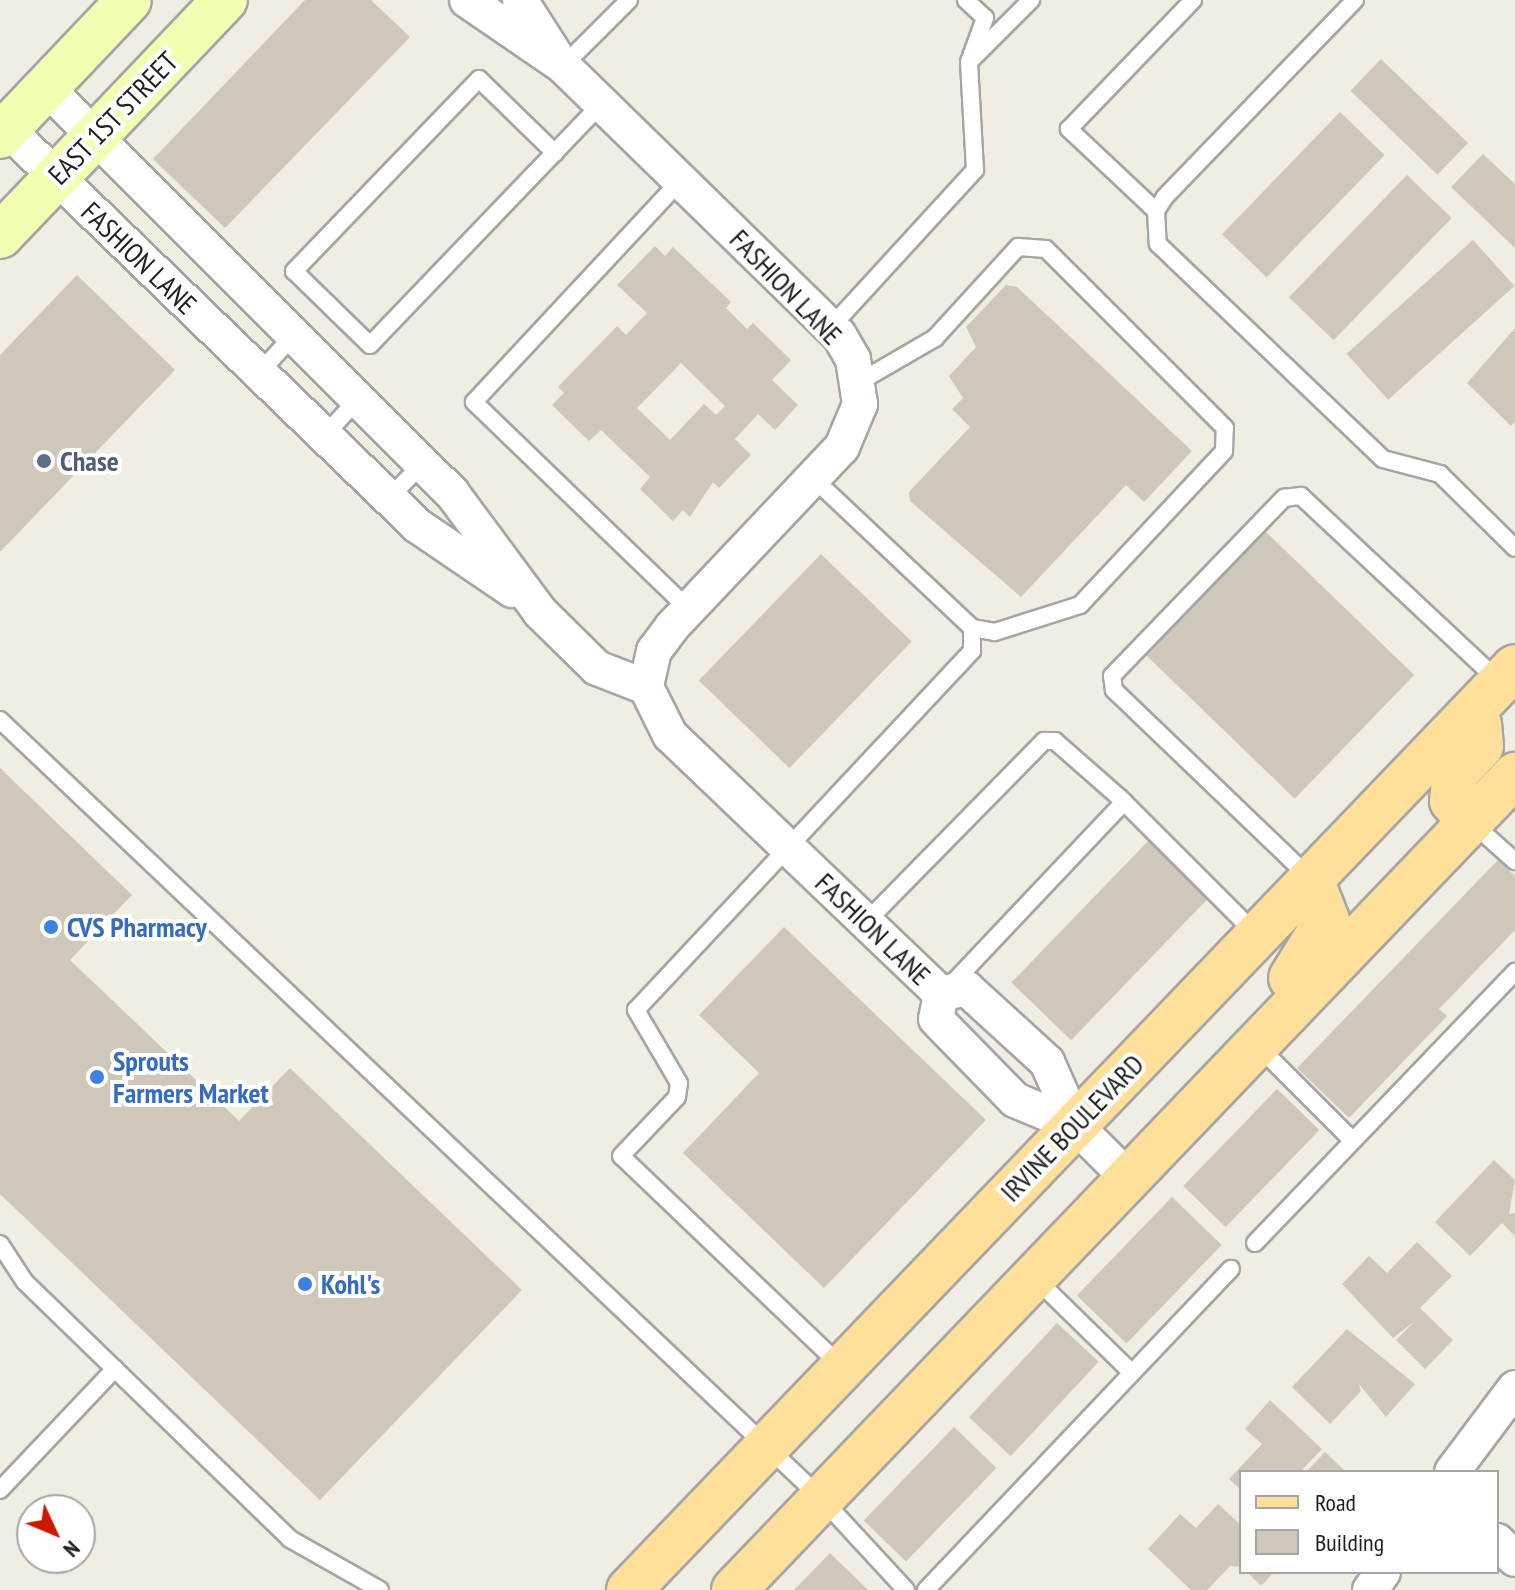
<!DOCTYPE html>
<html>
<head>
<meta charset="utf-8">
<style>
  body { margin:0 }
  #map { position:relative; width:1515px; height:1590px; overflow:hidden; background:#f0ede3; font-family:"PT Sans Narrow",sans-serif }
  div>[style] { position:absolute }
  .building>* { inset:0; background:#d0c7bb; transform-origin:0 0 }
  .roads { filter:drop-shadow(2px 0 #a5a5a5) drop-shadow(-2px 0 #a5a5a5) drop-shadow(0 2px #a5a5a5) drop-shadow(0 -2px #a5a5a5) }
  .lane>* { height:16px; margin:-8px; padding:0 8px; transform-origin:8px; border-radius:8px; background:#fff }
  .street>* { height:34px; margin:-17px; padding:0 17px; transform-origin:17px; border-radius:17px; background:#fff }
  .secondary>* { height:44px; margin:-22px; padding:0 22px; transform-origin:22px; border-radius:22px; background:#f2ffb2 }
  .primary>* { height:44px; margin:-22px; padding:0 22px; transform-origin:22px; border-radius:22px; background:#ffdf99 }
  .dots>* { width:22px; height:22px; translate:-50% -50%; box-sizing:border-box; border:4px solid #fff; border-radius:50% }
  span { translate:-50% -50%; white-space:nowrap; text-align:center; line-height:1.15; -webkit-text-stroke:8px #fff; paint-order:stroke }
  .street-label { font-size:28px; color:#1e1e1e }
  .service-label { font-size:28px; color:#4e5e75; font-weight:700 }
  .left { translate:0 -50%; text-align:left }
  .shop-label { font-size:28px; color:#366cbe; font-weight:700 }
  .legend { position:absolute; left:1239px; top:1470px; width:260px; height:104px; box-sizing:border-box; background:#fff; border:2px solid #a5a5a5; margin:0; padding:10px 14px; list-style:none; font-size:24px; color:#1e1e1e }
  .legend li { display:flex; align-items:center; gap:16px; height:40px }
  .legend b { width:40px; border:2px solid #a5a5a5 }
  .north { position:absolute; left:16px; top:1494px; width:80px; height:80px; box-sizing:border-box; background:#fff; border:2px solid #a5a5a5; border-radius:50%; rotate:134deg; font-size:22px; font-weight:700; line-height:32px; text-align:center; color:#1e1e1e }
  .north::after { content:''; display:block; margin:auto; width:28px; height:36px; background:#cc1800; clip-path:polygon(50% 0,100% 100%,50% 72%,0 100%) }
</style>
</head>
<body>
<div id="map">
  <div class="building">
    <div style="clip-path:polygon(305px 0,371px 0,410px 37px,225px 228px,153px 159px)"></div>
    <div style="left:1381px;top:59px;width:121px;height:44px;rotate:44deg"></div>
    <div style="left:1340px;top:112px;width:62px;height:170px;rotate:44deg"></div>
    <div style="clip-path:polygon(1483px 154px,1515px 184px,1515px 248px,1451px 187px)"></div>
    <div style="left:1407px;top:175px;width:62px;height:170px;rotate:44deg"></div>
    <div style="left:1473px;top:240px;width:62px;height:170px;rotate:48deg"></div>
    <div style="clip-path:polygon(evenodd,655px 246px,665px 256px,673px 247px,731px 302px,726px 308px,747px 329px,753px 323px,791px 360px,772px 380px,798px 405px,775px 430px,758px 414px,735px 439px,751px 455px,719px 488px,713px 482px,690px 517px,683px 510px,673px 521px,640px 489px,650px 477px,601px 430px,589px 441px,552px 405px,564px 393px,558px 387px,617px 326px,626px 335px,647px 313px,617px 285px,655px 246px,681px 363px,725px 406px,716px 415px,704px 404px,670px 440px,637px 408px,681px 363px)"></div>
    <div style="clip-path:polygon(77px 275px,175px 370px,0 552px,0 355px)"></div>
    <div style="clip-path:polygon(1006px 285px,1017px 287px,1192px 451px,1144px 502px,1126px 485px,1021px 597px,910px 501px,909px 492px,970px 427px,952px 409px,963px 398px,949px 376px,976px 347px,966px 327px)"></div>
    <div style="clip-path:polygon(1515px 328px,1515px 422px,1511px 426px,1467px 383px)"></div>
    <div style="left:1261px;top:527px;width:213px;height:172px;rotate:44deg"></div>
    <div style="left:821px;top:554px;width:126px;height:176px;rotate:44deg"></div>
    <div style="clip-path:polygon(0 768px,132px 895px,70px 960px,239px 1121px,290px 1068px,522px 1290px,320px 1500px,0 1194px)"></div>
    <div style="left:1151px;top:838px;width:83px;height:201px;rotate:44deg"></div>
    <div style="clip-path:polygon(1498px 860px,1515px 876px,1515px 930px,1439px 1009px,1447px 1016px,1349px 1118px,1297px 1068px)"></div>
    <div style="clip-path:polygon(784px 927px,986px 1120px,824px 1288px,683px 1153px,759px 1073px,699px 1015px)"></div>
    <div style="left:1277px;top:1089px;width:59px;height:135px;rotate:44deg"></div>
    <div style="clip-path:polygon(1494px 1160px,1515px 1180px,1509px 1214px,1515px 1213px,1515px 1236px,1502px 1223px,1470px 1256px,1435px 1222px)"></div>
    <div style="left:1172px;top:1197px;width:69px;height:137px;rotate:44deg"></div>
    <div style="clip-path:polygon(1417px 1242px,1452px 1276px,1420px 1308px,1453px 1340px,1425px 1369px,1396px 1340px,1415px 1321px,1393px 1338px,1342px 1284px,1369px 1256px,1387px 1273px)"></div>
    <div style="left:1057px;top:1323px;width:57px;height:129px;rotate:43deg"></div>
    <div style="clip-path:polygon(1347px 1329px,1415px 1384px,1386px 1417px,1359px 1384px,1361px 1391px,1330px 1424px,1292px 1387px)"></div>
    <div style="clip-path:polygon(1270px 1400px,1322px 1449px,1300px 1472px,1241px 1472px,1241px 1490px,1229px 1479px,1262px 1444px,1245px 1429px)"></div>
    <div style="left:954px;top:1427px;width:59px;height:130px;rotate:44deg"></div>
    <div style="clip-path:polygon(1325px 1452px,1346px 1472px,1306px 1472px)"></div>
    <div style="clip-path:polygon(1218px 1504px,1241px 1525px,1241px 1567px,1230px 1566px,1207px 1590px,1191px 1590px,1148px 1549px,1180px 1514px,1196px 1528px)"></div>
    <div style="clip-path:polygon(830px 1553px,868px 1590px,794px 1590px)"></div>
    <div style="clip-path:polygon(1247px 1572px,1274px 1572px,1261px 1586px)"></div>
  </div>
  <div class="roads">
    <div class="lane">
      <div style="left:1355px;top:0;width:274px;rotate:134deg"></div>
      <div style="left:1165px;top:197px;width:17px;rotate:123deg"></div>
      <div style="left:1156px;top:211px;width:33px;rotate:87deg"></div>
      <div style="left:1158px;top:244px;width:311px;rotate:43.7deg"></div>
      <div style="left:1383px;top:459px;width:59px;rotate:14.7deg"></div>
      <div style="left:1440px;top:474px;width:105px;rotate:44.6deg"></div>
      <div style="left:973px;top:58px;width:82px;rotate:-45deg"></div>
      <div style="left:563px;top:66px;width:93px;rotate:-45deg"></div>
      <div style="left:555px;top:153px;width:106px;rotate:-135.8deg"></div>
      <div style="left:479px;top:79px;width:267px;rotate:133.9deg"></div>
      <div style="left:294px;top:271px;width:106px;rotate:44.2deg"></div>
      <div style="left:370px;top:345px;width:335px;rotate:-46.2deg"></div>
      <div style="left:680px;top:181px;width:302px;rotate:133deg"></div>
      <div style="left:474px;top:402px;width:298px;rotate:44deg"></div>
      <div style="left:1156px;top:211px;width:120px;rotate:-136.7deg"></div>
      <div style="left:1069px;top:129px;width:179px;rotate:-46.1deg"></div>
      <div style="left:831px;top:327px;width:213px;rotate:-47.5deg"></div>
      <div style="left:975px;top:170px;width:108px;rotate:-93.2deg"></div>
      <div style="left:969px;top:62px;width:47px;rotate:-70deg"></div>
      <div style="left:985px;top:18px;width:26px;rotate:-137deg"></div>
      <div style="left:259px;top:373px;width:50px;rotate:-47.4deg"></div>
      <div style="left:324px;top:436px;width:50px;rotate:-47.4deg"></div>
      <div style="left:813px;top:478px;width:219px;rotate:43.3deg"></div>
      <div style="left:972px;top:628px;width:23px;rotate:10deg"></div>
      <div style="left:995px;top:632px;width:89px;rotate:-17.6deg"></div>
      <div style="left:1080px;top:605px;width:211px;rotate:-46.9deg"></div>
      <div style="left:1224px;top:451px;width:23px;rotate:-88deg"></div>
      <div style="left:1225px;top:428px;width:253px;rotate:-135deg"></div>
      <div style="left:1046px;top:249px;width:28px;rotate:-176deg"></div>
      <div style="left:1018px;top:247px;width:123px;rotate:132.4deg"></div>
      <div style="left:935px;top:338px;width:88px;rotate:149.9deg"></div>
      <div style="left:389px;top:498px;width:49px;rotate:-45.8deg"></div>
      <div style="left:0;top:720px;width:1131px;rotate:43.46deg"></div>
      <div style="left:821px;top:1498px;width:125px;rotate:47.3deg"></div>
      <div style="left:1471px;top:822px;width:59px;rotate:41.6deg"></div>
      <div style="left:1310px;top:878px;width:272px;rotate:-136.2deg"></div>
      <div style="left:1114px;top:690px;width:14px;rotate:-98deg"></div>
      <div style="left:1112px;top:676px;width:248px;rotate:-46deg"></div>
      <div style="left:1284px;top:498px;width:17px;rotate:-7deg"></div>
      <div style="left:1301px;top:496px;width:271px;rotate:43.1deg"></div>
      <div style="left:866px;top:922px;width:254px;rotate:-45.5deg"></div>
      <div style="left:1044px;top:741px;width:11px"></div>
      <div style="left:1055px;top:741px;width:86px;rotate:41.2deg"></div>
      <div style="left:1120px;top:798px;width:192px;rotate:45deg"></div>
      <div style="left:949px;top:987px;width:255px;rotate:-46.6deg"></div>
      <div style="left:1257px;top:1045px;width:134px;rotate:45deg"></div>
      <div style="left:1255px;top:1243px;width:376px;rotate:-46.2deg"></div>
      <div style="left:0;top:1244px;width:45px;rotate:56.7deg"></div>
      <div style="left:25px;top:1282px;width:369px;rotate:44.1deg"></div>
      <div style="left:290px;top:1539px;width:103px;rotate:29.5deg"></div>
      <div style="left:1035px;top:1278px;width:136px;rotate:44.4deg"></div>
      <div style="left:841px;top:1366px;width:304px;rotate:-136.3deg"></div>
      <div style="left:621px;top:1156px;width:81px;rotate:-46.5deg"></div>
      <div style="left:677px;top:1097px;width:14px;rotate:-82deg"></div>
      <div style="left:679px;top:1083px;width:85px;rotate:-120.5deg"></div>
      <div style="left:636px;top:1010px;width:492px;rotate:-46.9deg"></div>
      <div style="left:972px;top:651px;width:23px;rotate:-90deg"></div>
      <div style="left:0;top:1490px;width:167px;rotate:-46.5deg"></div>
      <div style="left:926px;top:1590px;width:443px;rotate:-46.5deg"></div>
    </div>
    <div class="street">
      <div style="left:467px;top:0;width:116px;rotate:34.5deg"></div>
      <div style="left:563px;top:66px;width:385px;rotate:44.3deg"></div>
      <div style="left:839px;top:335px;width:28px;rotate:60deg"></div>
      <div style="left:853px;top:359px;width:46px;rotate:81.2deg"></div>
      <div style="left:860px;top:404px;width:47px;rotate:112.7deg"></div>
      <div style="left:842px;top:447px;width:248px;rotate:133.4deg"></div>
      <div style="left:672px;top:627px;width:30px;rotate:127deg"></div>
      <div style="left:654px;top:651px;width:37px;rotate:103deg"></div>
      <div style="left:646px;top:687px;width:54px;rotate:63.4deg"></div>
      <div style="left:670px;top:735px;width:375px;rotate:43.7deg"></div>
      <div style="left:520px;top:0;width:63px;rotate:57.3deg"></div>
      <div style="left:46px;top:88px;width:573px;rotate:44.93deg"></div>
      <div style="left:452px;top:493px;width:148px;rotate:53.5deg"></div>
      <div style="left:540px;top:612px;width:80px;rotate:44.5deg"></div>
      <div style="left:597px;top:668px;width:53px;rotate:21.2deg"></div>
      <div style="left:7px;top:129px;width:571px;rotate:44.01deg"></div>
      <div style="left:418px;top:526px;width:114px;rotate:34.2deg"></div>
      <div style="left:941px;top:994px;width:26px;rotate:-13deg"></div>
      <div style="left:966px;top:988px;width:110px;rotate:42.4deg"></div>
      <div style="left:1047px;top:1062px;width:69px;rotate:66deg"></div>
      <div style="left:1075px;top:1125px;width:75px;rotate:45deg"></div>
      <div style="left:941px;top:994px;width:25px;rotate:101deg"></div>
      <div style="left:936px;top:1019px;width:113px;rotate:45.7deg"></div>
      <div style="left:1015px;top:1100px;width:65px;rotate:22.6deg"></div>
      <div style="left:1452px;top:1472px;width:105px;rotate:-53.1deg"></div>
      <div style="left:1497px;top:1541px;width:25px;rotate:45deg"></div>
      <div style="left:1370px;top:1590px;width:22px;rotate:-54deg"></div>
    </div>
    <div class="secondary">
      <div style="left:0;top:136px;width:187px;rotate:-46.5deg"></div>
      <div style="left:0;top:236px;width:326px;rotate:-46.4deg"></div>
    </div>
    <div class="primary">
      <div style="left:1469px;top:821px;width:26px;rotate:-130deg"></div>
      <div style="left:1452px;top:801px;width:27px;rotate:-84deg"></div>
      <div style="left:1455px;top:774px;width:38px;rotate:-47deg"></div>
      <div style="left:1481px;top:746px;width:22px;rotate:-95deg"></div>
      <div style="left:1291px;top:978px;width:68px;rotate:-58.2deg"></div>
      <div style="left:1327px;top:920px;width:44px;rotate:-111.3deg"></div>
      <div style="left:629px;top:1590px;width:1279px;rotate:-46.17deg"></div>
      <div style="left:734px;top:1590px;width:1129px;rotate:-46.22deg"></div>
    </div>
  </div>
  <div class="dots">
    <div style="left:44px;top:461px;background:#5c6f8a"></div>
    <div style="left:51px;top:927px;background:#3f7fe0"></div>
    <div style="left:97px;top:1077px;background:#3f7fe0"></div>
    <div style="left:305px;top:1284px;background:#3f7fe0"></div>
  </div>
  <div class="street-label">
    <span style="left:113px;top:118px;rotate:-46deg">EAST 1ST STREET</span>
    <span style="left:139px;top:258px;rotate:44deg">FASHION LANE</span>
    <span style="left:786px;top:287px;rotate:46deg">FASHION LANE</span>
    <span style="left:873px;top:929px;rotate:44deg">FASHION LANE</span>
    <span style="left:1072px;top:1128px;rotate:-46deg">IRVINE BOULEVARD</span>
  </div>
  <div class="service-label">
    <span class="left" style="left:60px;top:461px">Chase</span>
  </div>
  <div class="shop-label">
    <span class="left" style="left:67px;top:927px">CVS Pharmacy</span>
    <span class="left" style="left:113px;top:1077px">Sprouts<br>Farmers Market</span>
    <span class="left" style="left:321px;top:1284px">Kohl's</span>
  </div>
  <ul class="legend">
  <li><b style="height:10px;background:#ffdf99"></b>Road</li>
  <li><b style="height:22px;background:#d0c7bb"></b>Building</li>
  </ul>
  <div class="north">N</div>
</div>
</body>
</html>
